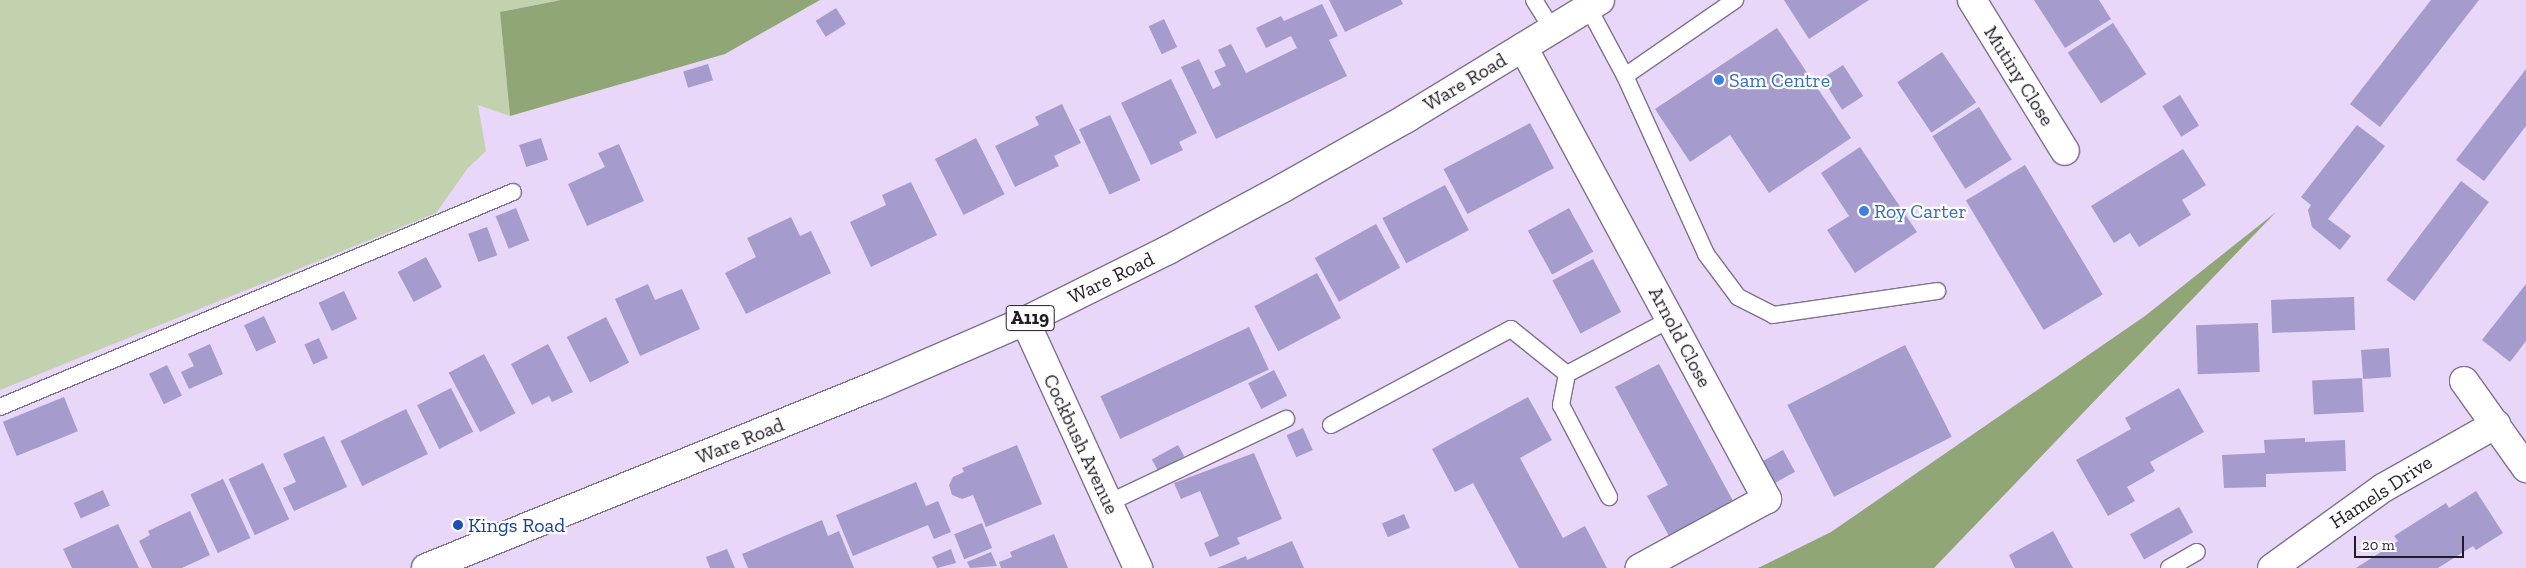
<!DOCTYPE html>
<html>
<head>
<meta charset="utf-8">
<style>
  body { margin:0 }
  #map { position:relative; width:2526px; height:568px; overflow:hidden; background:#e8d7f8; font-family:"Zilla Slab",serif }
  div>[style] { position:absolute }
  .green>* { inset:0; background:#c2d2ae }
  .forest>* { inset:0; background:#91a676 }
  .building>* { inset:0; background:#a59bcc; transform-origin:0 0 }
  .roads { filter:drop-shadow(1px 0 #80718e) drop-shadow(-1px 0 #80718e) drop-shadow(0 1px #80718e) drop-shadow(0 -1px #80718e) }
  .lane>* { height:16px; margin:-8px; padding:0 8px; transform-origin:8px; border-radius:8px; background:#fff }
  .street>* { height:28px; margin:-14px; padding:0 14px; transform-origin:14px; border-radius:14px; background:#fff }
  .primary>* { height:28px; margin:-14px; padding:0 14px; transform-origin:14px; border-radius:14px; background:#fff }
  .dots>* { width:14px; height:14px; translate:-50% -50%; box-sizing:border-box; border:2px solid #fff; border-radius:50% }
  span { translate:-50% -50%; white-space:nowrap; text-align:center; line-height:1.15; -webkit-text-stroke:4.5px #fff; paint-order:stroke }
  .shield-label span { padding:1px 4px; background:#fff; border:1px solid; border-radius:4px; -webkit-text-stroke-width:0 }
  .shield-label { font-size:19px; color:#221c28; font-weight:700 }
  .street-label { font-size:20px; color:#221c28 }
  .shop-label { font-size:20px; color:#366cbe }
  .left { translate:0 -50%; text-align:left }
  .transit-label { font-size:20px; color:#164399 }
  .scale { position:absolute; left:2354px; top:536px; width:110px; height:22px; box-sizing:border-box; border:2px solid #221c28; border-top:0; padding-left:6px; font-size:15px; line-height:18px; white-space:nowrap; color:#221c28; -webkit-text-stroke:4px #fff; paint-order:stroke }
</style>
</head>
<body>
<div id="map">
  <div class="green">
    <div style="clip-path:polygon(0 0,561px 0,500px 12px,510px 116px,478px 105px,486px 151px,468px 168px,436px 213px,0 390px)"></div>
  </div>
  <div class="forest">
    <div style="clip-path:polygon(561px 0,820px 0,725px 54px,510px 116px,500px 12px)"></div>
    <div style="clip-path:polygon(2276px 212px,1934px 568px,1758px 568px,1831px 532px,2145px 316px)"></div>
  </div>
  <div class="building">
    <div style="clip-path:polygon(1329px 0,1401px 0,1403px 4px,1345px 32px)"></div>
    <div style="clip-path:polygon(1784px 0,1869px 0,1809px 39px)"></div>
    <div style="clip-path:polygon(2034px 0,2099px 0,2111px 19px,2065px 48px)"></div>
    <div style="clip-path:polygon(2431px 0,2479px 0,2380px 127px,2350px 104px)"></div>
    <div style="clip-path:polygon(1322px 4px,1338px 36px,1329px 40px,1347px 76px,1216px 139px,1181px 67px,1199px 59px,1213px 89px,1221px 85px,1214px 71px,1226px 66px,1218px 50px,1231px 44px,1246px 73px,1297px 48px,1291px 36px,1266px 48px,1256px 28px,1281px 16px,1284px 21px)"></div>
    <div style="left:836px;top:8px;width:19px;height:24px;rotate:58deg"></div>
    <div style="left:1164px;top:19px;width:31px;height:17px;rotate:65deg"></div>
    <div style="left:2113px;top:23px;width:61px;height:54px;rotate:57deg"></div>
    <div style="clip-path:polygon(1777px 28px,1851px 138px,1769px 193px,1730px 135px,1690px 162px,1655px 109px)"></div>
    <div style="left:1942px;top:52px;width:61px;height:54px;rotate:56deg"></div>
    <div style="left:708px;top:64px;width:17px;height:26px;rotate:73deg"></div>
    <div style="left:1843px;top:65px;width:37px;height:25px;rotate:57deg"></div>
    <div style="clip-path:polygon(2526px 69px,2526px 126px,2484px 181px,2456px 160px)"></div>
    <div style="clip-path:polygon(1171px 79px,1197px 133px,1179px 142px,1183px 150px,1151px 165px,1121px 103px)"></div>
    <div style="left:2180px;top:95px;width:36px;height:21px;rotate:58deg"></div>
    <div style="clip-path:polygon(1062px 104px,1081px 143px,1054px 156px,1059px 166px,1015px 187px,995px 146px,1039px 125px,1035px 117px)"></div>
    <div style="left:1979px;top:107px;width:62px;height:55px;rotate:58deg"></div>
    <div style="left:1110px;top:115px;width:72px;height:34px;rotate:65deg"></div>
    <div style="left:1530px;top:123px;width:51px;height:98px;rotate:62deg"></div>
    <div style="clip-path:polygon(2357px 125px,2385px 146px,2328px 219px,2351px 236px,2340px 250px,2312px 227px,2308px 210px,2311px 205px,2301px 197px)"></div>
    <div style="left:541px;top:138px;width:23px;height:23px;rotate:72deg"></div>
    <div style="left:976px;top:138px;width:63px;height:46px;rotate:63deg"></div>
    <div style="clip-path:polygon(619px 144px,644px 201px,587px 226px,568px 184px,605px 167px,598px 153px)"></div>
    <div style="clip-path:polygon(1860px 147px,1917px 232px,1855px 273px,1827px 230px,1849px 216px,1821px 173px)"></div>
    <div style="clip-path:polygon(2183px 149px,2206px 185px,2182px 200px,2191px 215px,2139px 247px,2130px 233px,2114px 243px,2091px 206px)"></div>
    <div style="left:2025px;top:165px;width:151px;height:69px;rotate:59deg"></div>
    <div style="left:2461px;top:181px;width:35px;height:124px;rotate:37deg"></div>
    <div style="clip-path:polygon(911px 182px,937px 235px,871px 267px,850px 222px,886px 205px,882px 195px)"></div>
    <div style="left:1445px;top:185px;width:51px;height:71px;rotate:62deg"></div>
    <div style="left:516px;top:208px;width:35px;height:22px;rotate:68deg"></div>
    <div style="left:1569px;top:208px;width:50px;height:47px;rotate:61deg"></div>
    <div style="clip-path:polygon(791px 217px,800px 236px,811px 231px,831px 273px,746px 314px,725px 273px,756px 257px,747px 238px)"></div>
    <div style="left:1376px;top:224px;width:50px;height:70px;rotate:61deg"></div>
    <div style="left:487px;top:227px;width:30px;height:20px;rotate:70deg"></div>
    <div style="left:426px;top:257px;width:34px;height:32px;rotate:62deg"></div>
    <div style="left:1593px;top:259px;width:60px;height:46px;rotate:62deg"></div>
    <div style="left:1317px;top:273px;width:51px;height:71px;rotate:62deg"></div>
    <div style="clip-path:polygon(648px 284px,655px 300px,682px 289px,700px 329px,640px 356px,615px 299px)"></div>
    <div style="clip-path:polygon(2526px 284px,2526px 341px,2510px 362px,2482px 340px)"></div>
    <div style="left:344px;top:291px;width:31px;height:28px;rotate:65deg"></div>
    <div style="left:2354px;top:297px;width:33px;height:83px;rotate:88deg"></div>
    <div style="left:264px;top:316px;width:29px;height:22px;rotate:65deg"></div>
    <div style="left:606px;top:317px;width:51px;height:44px;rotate:63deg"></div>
    <div style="left:2258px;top:323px;width:49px;height:62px;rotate:88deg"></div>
    <div style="left:1249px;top:327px;width:47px;height:164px;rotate:65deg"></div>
    <div style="left:319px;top:338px;width:22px;height:16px;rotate:66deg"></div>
    <div style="clip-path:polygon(210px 344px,223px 374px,189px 389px,181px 372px,194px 366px,188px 354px)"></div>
    <div style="clip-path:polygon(548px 344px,573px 392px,552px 402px,549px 396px,532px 405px,511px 364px)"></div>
    <div style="left:1905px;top:345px;width:103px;height:132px;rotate:63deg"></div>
    <div style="left:2389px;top:348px;width:29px;height:28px;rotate:86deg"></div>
    <div style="left:484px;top:354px;width:67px;height:40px;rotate:62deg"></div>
    <div style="clip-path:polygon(1659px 364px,1733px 501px,1669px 536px,1647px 496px,1668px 485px,1615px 387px)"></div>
    <div style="left:167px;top:365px;width:34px;height:20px;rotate:64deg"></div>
    <div style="left:1274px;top:370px;width:29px;height:29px;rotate:63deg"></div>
    <div style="left:2362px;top:378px;width:34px;height:50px;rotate:87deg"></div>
    <div style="left:451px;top:388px;width:49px;height:38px;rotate:63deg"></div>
    <div style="clip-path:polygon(2179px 388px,2204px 432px,2150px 462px,2155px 471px,2127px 487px,2135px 501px,2108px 516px,2076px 460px,2131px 429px,2125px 418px)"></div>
    <div style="left:64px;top:397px;width:37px;height:66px;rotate:68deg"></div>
    <div style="clip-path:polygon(1528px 397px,1552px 440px,1520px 458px,1563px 538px,1585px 526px,1607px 568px,1519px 568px,1473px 483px,1455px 492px,1432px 449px)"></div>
    <div style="left:406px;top:409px;width:50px;height:73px;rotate:64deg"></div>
    <div style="left:1303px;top:428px;width:24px;height:18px;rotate:66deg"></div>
    <div style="clip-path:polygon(324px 436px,347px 487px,294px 511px,283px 488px,296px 482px,283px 454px)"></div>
    <div style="clip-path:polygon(2305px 438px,2305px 442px,2345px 440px,2346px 471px,2266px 474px,2266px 487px,2224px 488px,2222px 455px,2265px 453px,2264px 440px)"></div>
    <div style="clip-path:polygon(1017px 445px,1042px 504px,986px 527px,973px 495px,962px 499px,952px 495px,949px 485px,953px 477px,964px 472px,962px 468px)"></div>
    <div style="left:1178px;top:445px;width:13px;height:30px;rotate:61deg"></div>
    <div style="left:1783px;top:450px;width:25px;height:25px;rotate:61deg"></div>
    <div style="clip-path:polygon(1254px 453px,1282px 519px,1237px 538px,1240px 544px,1210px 557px,1204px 543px,1219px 536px,1200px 491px,1181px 499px,1174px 483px)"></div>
    <div style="left:263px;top:463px;width:62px;height:38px;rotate:65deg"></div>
    <div style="left:223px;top:479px;width:65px;height:36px;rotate:65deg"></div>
    <div style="clip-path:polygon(916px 482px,926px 506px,938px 501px,951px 532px,934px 539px,928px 525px,853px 556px,836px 515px)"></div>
    <div style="left:103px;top:490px;width:17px;height:32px;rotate:66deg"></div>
    <div style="clip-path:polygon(2476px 491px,2503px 533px,2476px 550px,2473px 546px,2438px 568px,2356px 568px,2398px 541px,2394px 536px,2446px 503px,2449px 508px)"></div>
    <div style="left:2179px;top:507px;width:29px;height:56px;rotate:61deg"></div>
    <div style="clip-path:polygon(190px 511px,210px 555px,182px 568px,152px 568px,139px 541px,150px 535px,148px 531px)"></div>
    <div style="left:1404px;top:514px;width:15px;height:24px;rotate:67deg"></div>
    <div style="clip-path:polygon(822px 520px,828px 536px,839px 531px,854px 568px,748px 568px,742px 554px)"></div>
    <div style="left:982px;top:523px;width:27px;height:30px;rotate:68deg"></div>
    <div style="clip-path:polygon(118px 524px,139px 568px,72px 568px,63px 549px)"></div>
    <div style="clip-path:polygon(2053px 531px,2073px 568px,2015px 568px,2009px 555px)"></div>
    <div style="clip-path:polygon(1054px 534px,1068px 568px,1001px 568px,999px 562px,1012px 557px,1010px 552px)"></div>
    <div style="clip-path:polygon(1292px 541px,1304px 568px,1217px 568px,1246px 556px,1247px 560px)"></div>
    <div style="clip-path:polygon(727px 549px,735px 568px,710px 568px,706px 557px)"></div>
    <div style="clip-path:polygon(951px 549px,956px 563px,937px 568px,932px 557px)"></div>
    <div style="clip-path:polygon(991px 552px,997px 566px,970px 568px,967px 562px)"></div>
  </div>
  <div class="roads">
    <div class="lane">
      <div style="left:1534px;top:0;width:34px;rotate:58deg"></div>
      <div style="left:1588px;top:7px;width:78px;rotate:61.8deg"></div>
      <div style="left:1625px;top:76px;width:196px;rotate:65.5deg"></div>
      <div style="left:1706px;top:254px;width:54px;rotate:53.3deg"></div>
      <div style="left:1738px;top:297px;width:39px;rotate:27deg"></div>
      <div style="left:1773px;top:315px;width:166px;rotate:-8.3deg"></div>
      <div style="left:1625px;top:76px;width:134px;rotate:-34.6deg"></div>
      <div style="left:1567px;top:374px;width:32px;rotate:101deg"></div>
      <div style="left:1561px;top:405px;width:104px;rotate:62.4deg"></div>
      <div style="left:0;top:407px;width:556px;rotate:-22.74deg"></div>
      <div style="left:1331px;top:425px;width:204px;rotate:-28.1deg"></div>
      <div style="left:1511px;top:329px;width:72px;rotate:38.8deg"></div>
      <div style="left:1567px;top:374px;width:118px;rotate:-27.9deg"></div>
      <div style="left:1108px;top:503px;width:197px;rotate:-25.3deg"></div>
      <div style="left:2169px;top:568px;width:32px;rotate:-30deg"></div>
    </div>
    <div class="street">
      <div style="left:1972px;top:0;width:177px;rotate:58.4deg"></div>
      <div style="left:1523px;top:47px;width:514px;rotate:61.64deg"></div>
      <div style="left:1767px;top:499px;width:145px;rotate:151.5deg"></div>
      <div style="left:1025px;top:321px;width:272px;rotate:65.4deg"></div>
      <div style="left:2464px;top:381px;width:107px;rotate:54.5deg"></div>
      <div style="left:2272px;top:568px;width:137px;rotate:-35.8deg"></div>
      <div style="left:2383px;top:488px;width:130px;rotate:-29.5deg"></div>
    </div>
    <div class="primary">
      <div style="left:426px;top:568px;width:487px;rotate:-22.1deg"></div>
      <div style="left:877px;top:385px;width:161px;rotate:-23.4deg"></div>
      <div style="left:1025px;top:321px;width:160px;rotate:-26.4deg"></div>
      <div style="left:1168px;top:250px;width:131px;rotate:-28.3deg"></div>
      <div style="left:1283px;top:188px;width:142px;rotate:-29.4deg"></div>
      <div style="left:1407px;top:118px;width:226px;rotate:-31.4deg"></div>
    </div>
  </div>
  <div class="dots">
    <div style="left:1719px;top:80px;background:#3f7fe0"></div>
    <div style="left:1864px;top:211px;background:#3f7fe0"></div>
    <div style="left:458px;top:525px;background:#1a4fb4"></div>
  </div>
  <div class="shield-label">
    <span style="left:1030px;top:318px">A119</span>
  </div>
  <div class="street-label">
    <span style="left:2019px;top:76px;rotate:58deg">Mutiny Close</span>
    <span style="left:1465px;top:82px;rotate:-31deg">Ware Road</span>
    <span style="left:1111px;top:278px;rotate:-26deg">Ware Road</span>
    <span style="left:1680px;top:337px;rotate:62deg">Arnold Close</span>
    <span style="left:740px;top:441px;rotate:-22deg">Ware Road</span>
    <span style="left:1081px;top:444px;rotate:65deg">Cockbush Avenue</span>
    <span style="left:2381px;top:492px;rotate:-33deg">Hamels Drive</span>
  </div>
  <div class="shop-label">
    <span class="left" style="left:1729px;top:80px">Sam Centre</span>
    <span class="left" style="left:1874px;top:211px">Roy Carter</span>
  </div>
  <div class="transit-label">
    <span class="left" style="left:468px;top:525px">Kings Road</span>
  </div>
  <div class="scale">20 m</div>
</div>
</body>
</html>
